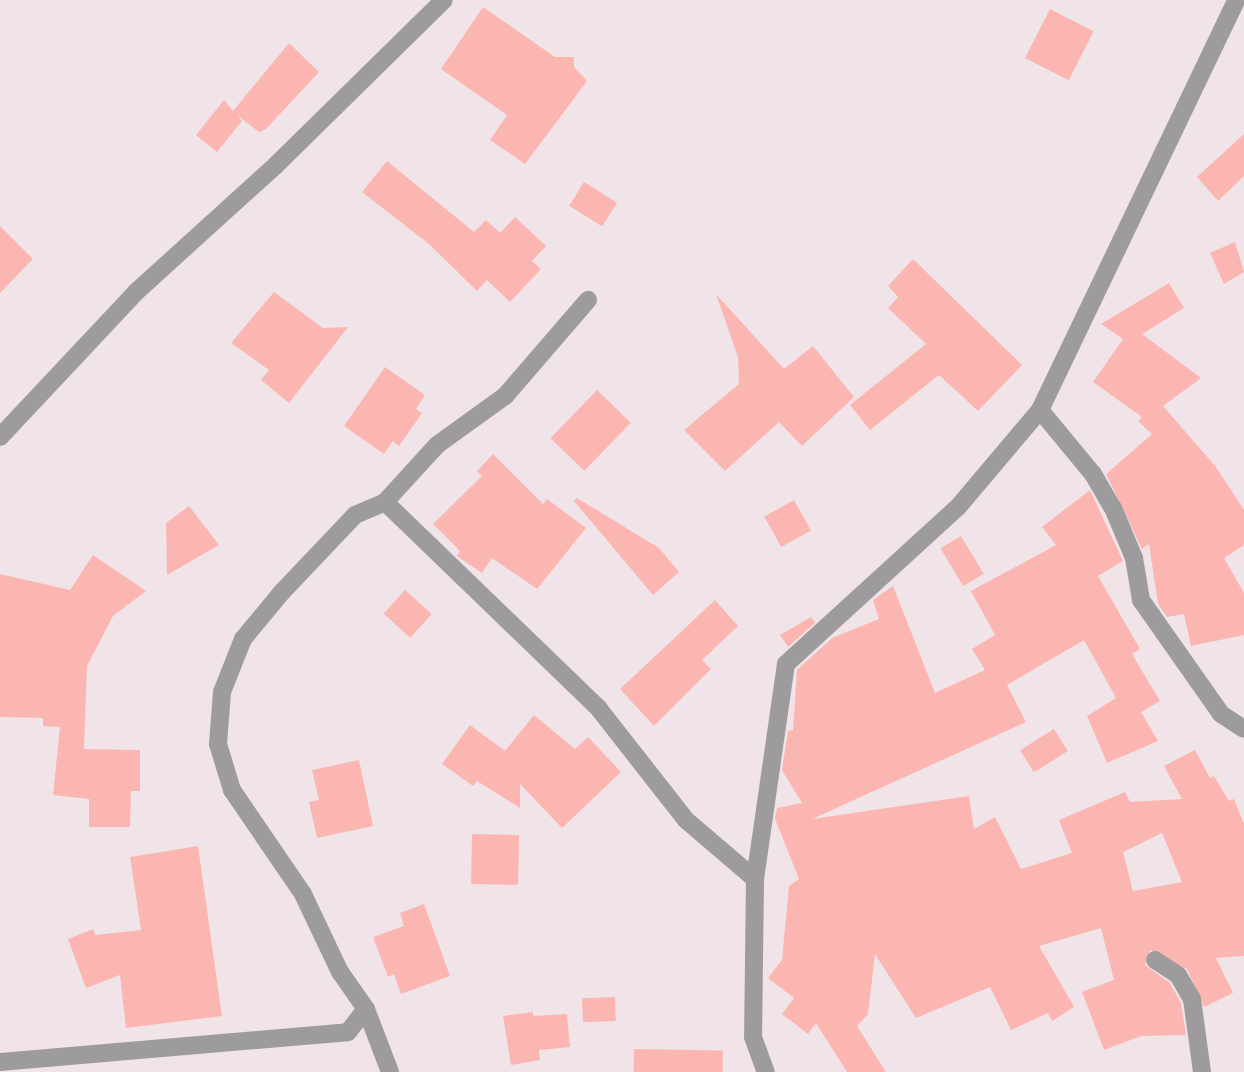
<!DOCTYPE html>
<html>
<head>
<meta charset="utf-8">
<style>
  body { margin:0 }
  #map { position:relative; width:1244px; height:1072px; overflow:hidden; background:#f0e4e9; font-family:"Exo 2",sans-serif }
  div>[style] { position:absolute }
  .building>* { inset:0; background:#fbb6b2; transform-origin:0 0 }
  .street>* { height:18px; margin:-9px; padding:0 9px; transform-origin:9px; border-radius:9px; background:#9e9b9f }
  span { translate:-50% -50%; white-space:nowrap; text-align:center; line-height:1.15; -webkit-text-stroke:4.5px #fdf2f6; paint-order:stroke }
</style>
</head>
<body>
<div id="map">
  <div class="building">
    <div style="clip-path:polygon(483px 7px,555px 57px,574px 57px,574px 67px,587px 81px,525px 164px,490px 140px,507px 115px,441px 69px)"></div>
    <div style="left:1050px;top:9px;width:49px;height:55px;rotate:27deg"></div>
    <div style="clip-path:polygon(289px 43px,319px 72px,266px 129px,259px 132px,237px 115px,242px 121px,217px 152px,196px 135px,224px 100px,233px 111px)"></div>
    <div style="clip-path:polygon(1244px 134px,1244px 176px,1218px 201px,1197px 177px)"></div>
    <div style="clip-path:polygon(387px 161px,474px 232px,486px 220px,500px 233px,515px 217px,546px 246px,532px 261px,541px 269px,510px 302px,487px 280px,477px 291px,429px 244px,362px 192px)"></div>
    <div style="left:584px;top:182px;width:39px;height:28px;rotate:32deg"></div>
    <div style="clip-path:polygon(0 226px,33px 259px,0 293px)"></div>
    <div style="clip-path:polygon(1235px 242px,1244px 272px,1224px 284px,1210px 253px)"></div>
    <div style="clip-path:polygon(913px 259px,1022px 365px,978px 411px,939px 375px,870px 430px,850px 405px,926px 344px,888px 308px,898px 297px,888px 286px)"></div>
    <div style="clip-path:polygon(1169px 283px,1184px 308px,1142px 334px,1201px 378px,1163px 406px,1216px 467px,1244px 510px,1244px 545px,1224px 558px,1244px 593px,1244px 635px,1191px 646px,1184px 614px,1167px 617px,1158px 604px,1149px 544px,1142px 549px,1106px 474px,1152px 434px,1138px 421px,1142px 417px,1093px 382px,1123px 339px,1101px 324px)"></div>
    <div style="clip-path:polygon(274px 292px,323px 328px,348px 327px,289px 403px,261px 380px,269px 370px,231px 343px)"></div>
    <div style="clip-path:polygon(716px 294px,784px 369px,813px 346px,854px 397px,802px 446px,779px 422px,725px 471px,684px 430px,739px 384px,738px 357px)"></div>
    <div style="clip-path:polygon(385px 367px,425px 395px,416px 409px,422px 413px,399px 446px,393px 441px,384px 454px,344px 426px)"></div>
    <div style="left:597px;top:390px;width:47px;height:67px;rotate:44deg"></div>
    <div style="clip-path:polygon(493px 454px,543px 504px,547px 499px,586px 528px,537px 589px,492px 558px,482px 573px,457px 556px,460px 551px,433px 524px,482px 476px,477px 471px)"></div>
    <div style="clip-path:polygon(evenodd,1090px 490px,1123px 561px,1098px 576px,1140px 649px,1132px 654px,1160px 701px,1141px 712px,1158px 741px,1107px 763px,1087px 716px,1116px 698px,1084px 640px,1007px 685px,1026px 722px,812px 819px,969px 796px,974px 829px,995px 817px,1021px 869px,1072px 853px,1059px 820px,1125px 792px,1130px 802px,1182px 799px,1164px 766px,1195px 750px,1210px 778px,1214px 776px,1229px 801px,1234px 799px,1244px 824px,1244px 956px,1216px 958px,1233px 993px,1204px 1007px,1187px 969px,1150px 950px,1145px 965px,1170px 983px,1181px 1003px,1186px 1035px,1141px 1036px,1104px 1050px,1082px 992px,1114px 980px,1101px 928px,1039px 946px,1074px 1007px,1052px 1021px,1048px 1013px,1011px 1030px,990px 987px,916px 1018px,875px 954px,868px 1014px,857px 1026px,886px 1072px,847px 1072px,816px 1023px,808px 1034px,782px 1014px,794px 998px,768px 978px,782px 960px,789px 886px,799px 879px,775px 819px,777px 808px,802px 803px,782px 770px,788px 731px,793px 730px,797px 670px,832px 638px,879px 619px,873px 600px,893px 586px,935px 693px,985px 670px,972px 649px,995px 635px,971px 591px,1056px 545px,1042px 527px,1090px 490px,1162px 833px,1182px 882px,1133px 891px,1123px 852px,1162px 833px)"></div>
    <div style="clip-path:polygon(577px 498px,659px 548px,679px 572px,653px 595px,574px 501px)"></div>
    <div style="left:794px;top:500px;width:35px;height:34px;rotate:61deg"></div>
    <div style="clip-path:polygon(189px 506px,219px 545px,167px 575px,166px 523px)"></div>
    <div style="left:961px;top:536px;width:44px;height:24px;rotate:59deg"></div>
    <div style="clip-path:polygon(93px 555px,146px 591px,113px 616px,87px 666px,84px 749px,140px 750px,140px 791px,131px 791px,130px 827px,89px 827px,89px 799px,53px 795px,60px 727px,43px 726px,43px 718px,0 717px,0 574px,70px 590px)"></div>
    <div style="left:405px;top:590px;width:36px;height:32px;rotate:42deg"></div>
    <div style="clip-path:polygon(715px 600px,738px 626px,702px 660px,711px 669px,654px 726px,620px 689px)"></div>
    <div style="clip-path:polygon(811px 617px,815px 623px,788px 647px,780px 635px)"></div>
    <div style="clip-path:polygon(534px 715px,575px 749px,588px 737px,621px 772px,562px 828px,520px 784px,520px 808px,477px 781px,473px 786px,442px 764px,470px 725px,505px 751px)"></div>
    <div style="left:1054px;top:729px;width:26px;height:40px;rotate:58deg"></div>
    <div style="clip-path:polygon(359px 760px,373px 826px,317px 838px,309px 802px,319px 800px,312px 770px)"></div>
    <div style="left:472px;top:834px;width:47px;height:50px;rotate:1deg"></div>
    <div style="clip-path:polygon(198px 846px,222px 1016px,126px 1028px,120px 975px,86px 988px,68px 939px,93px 929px,95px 935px,141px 930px,130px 857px)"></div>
    <div style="clip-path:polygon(424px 904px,450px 976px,401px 994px,394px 974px,388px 977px,373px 937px,404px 926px,400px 913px)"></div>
    <div style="left:615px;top:997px;width:24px;height:33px;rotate:88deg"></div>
    <div style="clip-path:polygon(533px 1012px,533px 1016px,567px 1014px,570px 1047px,539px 1050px,540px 1060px,511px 1065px,503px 1016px)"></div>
    <div style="left:634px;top:1049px;width:89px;height:23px;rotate:1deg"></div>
  </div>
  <div class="street">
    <div style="left:1040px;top:410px;width:83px;rotate:50.4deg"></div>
    <div style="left:1093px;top:474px;width:39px;rotate:60deg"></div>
    <div style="left:1113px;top:508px;width:54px;rotate:67.2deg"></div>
    <div style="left:1134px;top:558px;width:43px;rotate:80.5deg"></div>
    <div style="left:1141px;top:600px;width:139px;rotate:54.9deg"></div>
    <div style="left:1221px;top:714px;width:27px;rotate:33deg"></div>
    <div style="left:0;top:437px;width:199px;rotate:-46.8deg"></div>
    <div style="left:136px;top:292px;width:189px;rotate:-42.2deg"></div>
    <div style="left:276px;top:165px;width:235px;rotate:-44.5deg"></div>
    <div style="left:385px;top:502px;width:298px;rotate:44deg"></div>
    <div style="left:599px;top:709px;width:141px;rotate:51.9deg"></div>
    <div style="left:686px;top:820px;width:91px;rotate:40.5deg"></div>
    <div style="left:755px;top:879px;width:158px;rotate:90.7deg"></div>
    <div style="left:753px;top:1037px;width:37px;rotate:70deg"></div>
    <div style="left:755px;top:879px;width:217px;rotate:-81.8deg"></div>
    <div style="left:786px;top:664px;width:233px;rotate:-42.4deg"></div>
    <div style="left:958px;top:507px;width:127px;rotate:-49.8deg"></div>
    <div style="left:1040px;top:410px;width:454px;rotate:-64.4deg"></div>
    <div style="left:1155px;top:960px;width:27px;rotate:33deg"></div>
    <div style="left:1178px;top:975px;width:28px;rotate:60deg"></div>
    <div style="left:1192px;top:999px;width:74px;rotate:82.2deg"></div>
    <div style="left:0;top:1062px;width:349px;rotate:-4.9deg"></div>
    <div style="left:348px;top:1032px;width:29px;rotate:-52deg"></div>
    <div style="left:390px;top:1072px;width:67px;rotate:-110.9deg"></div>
    <div style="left:366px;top:1009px;width:45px;rotate:-125.1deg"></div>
    <div style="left:340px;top:972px;width:86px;rotate:-115.4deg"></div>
    <div style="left:303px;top:894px;width:126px;rotate:-124.3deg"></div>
    <div style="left:232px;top:790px;width:48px;rotate:-106.9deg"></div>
    <div style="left:218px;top:744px;width:52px;rotate:-85.6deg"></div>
    <div style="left:222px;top:692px;width:57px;rotate:-68.4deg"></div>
    <div style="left:243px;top:639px;width:61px;rotate:-50.3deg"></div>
    <div style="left:282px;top:592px;width:106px;rotate:-46.5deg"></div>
    <div style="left:355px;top:515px;width:33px;rotate:-23deg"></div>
    <div style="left:385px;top:502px;width:77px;rotate:-47.6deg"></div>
    <div style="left:437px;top:445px;width:84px;rotate:-35.8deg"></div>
    <div style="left:505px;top:396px;width:127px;rotate:-49.2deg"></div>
  </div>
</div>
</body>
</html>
